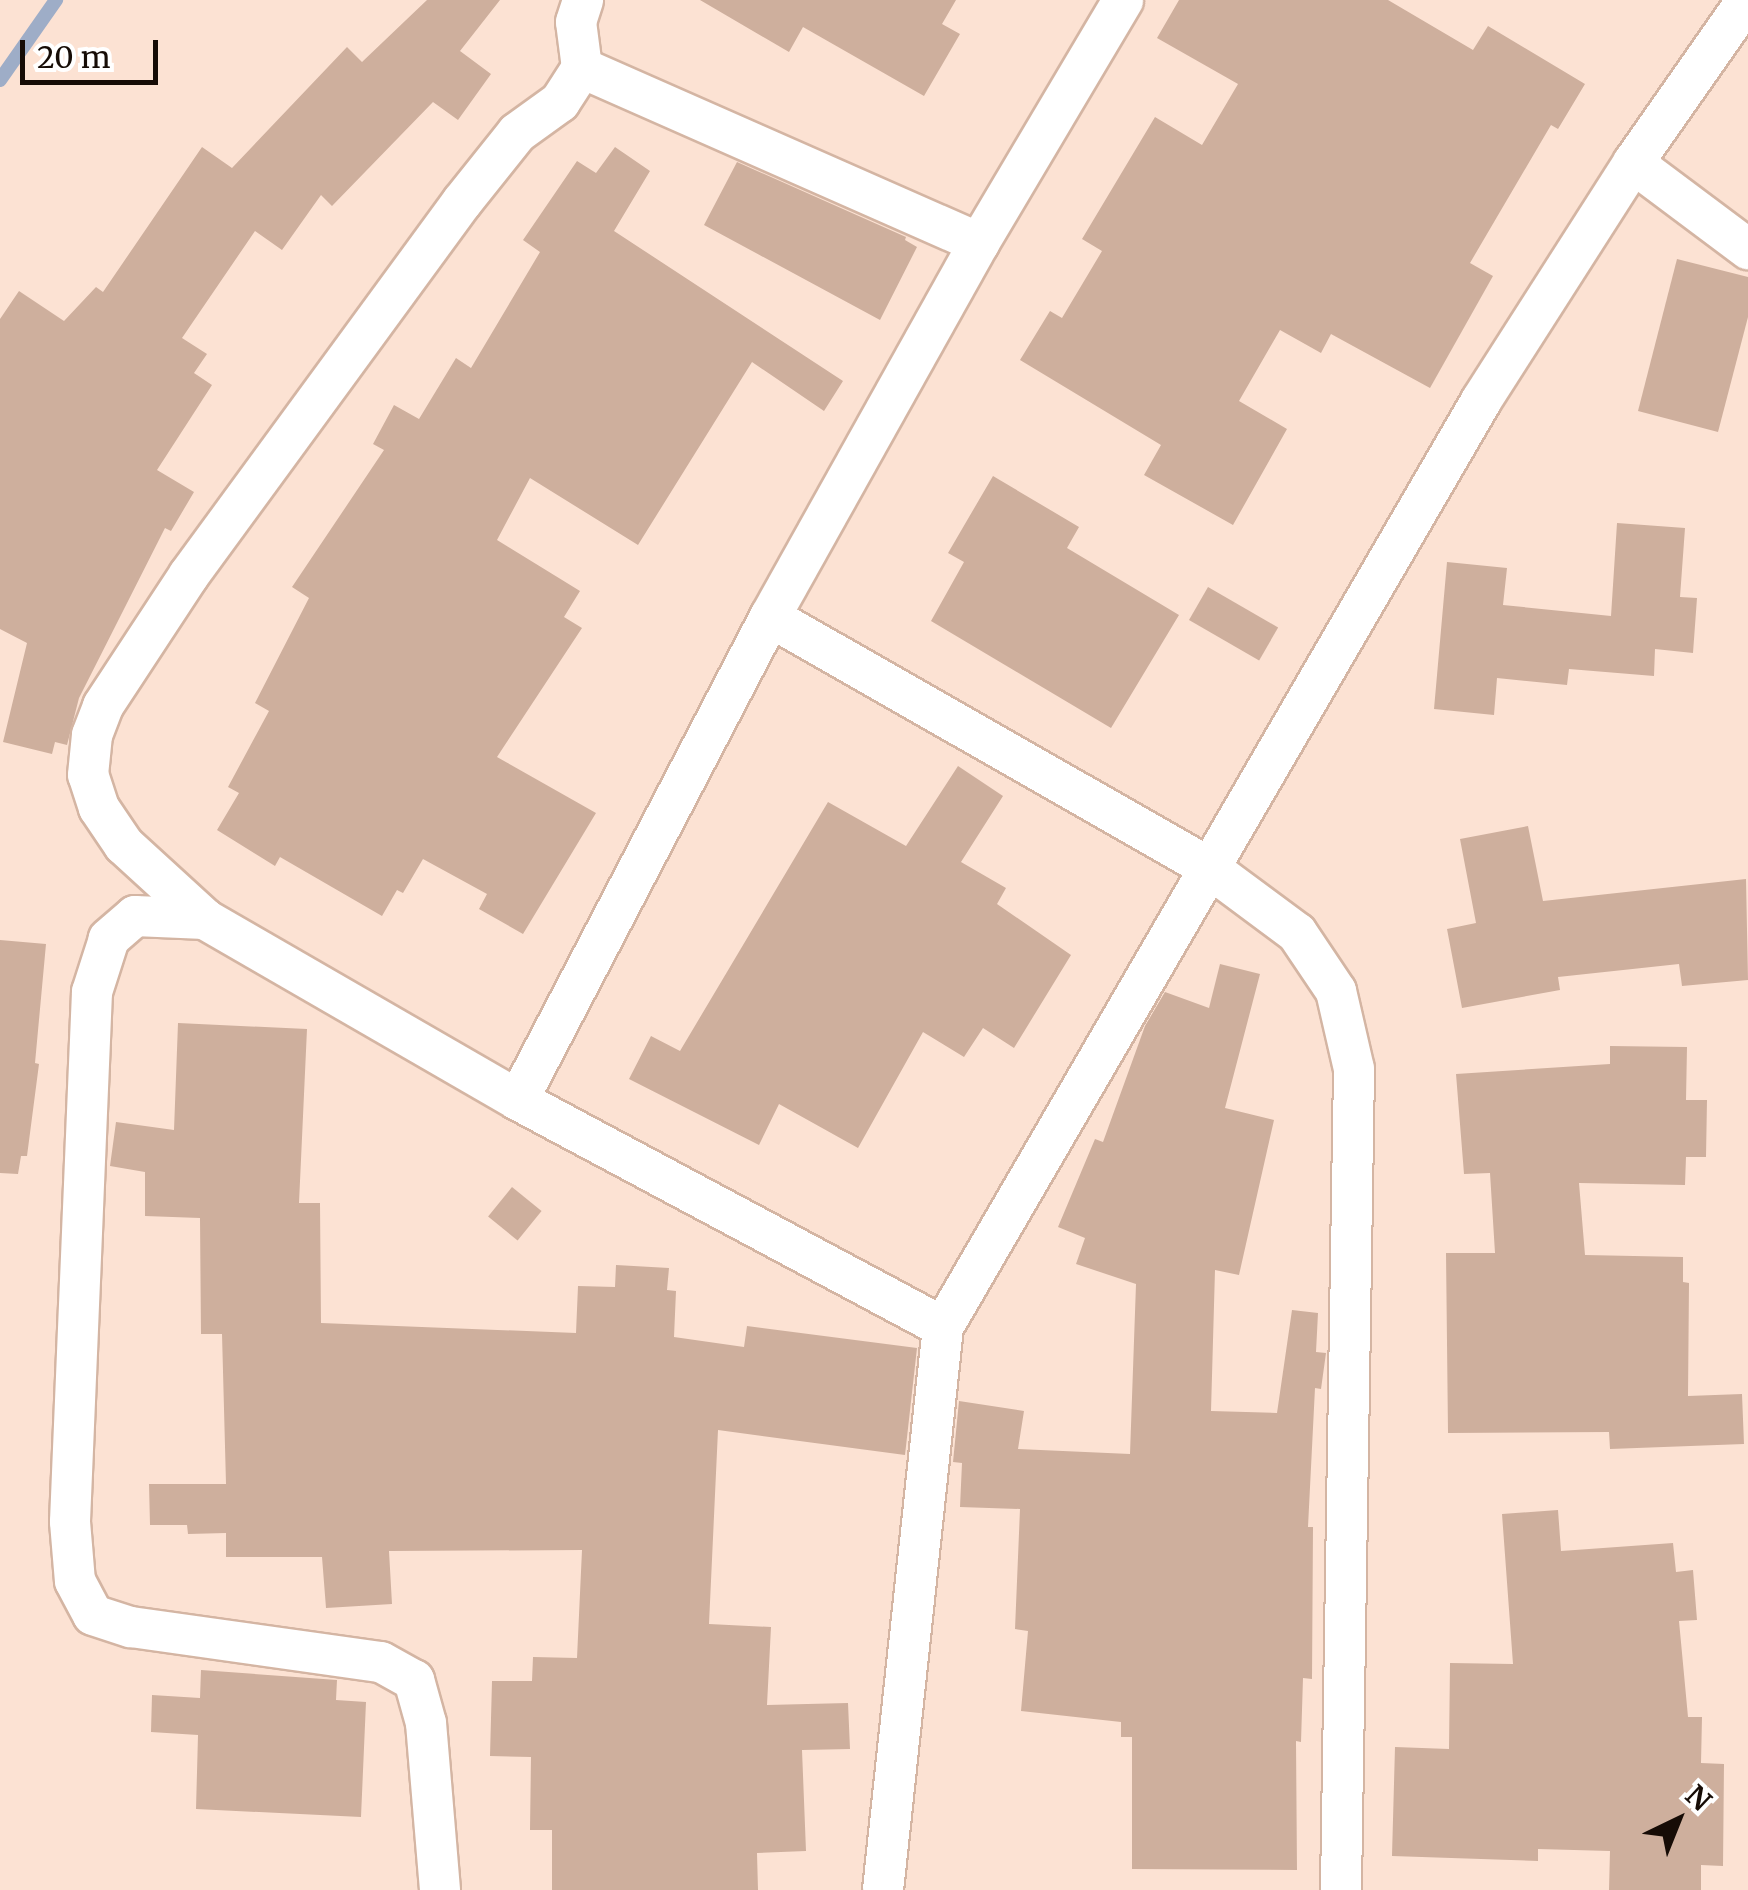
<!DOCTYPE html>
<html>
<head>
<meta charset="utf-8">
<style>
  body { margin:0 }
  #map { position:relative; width:1748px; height:1890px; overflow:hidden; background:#fce2d3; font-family:Merriweather,serif }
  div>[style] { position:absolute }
  .stream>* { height:14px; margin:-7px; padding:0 7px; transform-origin:7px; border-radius:7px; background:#9eadc7 }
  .building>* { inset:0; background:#ceaf9d; transform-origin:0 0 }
  .roads { filter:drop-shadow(2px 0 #d4b5a3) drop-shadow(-2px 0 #d4b5a3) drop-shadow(0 2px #d4b5a3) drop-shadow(0 -2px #d4b5a3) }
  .street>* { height:40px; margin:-20px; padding:0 20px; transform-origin:20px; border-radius:20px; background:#fff }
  span { translate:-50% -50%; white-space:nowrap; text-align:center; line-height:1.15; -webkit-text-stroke:8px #fff; paint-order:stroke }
  .north { position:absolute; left:1628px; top:1770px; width:100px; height:100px; -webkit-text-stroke:8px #fff; paint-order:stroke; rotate:43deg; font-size:28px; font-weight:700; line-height:40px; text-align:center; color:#160c06 }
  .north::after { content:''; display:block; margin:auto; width:35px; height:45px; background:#160c06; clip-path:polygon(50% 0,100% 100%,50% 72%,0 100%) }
  .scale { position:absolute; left:20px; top:40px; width:138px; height:45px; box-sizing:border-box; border:5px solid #160c06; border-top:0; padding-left:12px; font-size:30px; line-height:35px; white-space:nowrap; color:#160c06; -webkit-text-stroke:8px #fff; paint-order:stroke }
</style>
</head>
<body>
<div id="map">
  <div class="stream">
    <div style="left:0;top:80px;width:98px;rotate:-55deg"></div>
  </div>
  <div class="building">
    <div style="clip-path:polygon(427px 0,500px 0,460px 51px,491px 74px,458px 120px,433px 102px,332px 206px,321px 195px,282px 250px,255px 231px,182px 338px,207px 354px,194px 373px,212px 385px,157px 470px,194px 492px,171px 531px,165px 528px,79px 698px,67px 745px,55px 742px,52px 754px,3px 742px,27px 643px,0 629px,0 319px,19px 291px,64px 321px,96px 287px,103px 292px,202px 147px,232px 168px,347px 47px,362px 62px)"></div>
    <div style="clip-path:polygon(700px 0,956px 0,942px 24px,960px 34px,924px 96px,803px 27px,789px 52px)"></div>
    <div style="clip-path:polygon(1179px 0,1388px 0,1473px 50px,1488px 26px,1585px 84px,1558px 129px,1551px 125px,1470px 263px,1493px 276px,1430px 388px,1331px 334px,1321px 353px,1280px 330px,1239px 401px,1287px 429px,1233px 525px,1144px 475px,1161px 445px,1020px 360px,1050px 311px,1062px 318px,1102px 251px,1082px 239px,1155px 117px,1202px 145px,1238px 84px,1157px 38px)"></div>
    <div style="clip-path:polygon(615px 147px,650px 171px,614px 231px,843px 381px,824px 411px,752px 362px,638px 545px,530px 478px,497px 540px,580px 591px,564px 617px,582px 628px,497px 757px,596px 813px,523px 934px,479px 909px,487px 894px,423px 859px,403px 893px,397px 890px,382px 916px,280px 857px,275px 866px,217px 830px,239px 793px,228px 787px,269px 711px,255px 703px,309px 598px,292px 587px,384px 450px,373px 444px,394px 405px,419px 419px,456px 358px,471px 368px,540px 252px,523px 240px,577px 161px,596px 173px)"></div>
    <div style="clip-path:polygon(737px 162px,906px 237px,905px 240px,917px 247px,880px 320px,704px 225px)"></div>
    <div style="clip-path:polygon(1677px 259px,1748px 277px,1748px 317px,1718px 432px,1638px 411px)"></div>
    <div style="clip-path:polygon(993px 476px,1079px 527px,1067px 548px,1179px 615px,1111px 728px,931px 621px,964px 562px,948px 553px)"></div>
    <div style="clip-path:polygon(1617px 523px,1685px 528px,1680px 597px,1697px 598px,1693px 653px,1655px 649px,1654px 676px,1569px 669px,1567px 685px,1497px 678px,1494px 715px,1434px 709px,1447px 562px,1507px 568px,1503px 605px,1611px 616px)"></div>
    <div style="left:1208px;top:587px;width:81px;height:38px;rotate:30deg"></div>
    <div style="clip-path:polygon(958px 766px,1003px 796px,961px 862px,1006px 888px,997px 904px,1071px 955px,1014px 1048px,983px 1028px,964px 1057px,923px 1032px,858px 1148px,779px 1104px,759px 1145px,629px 1079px,651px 1036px,680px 1051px,828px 802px,906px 846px)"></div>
    <div style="clip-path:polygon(1528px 826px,1543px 901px,1746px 879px,1748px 980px,1682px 986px,1679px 964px,1558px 977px,1560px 990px,1462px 1008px,1447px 929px,1476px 923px,1460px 839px)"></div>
    <div style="clip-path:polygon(0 940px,46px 944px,35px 1063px,39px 1064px,27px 1156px,21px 1156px,18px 1174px,0 1173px)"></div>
    <div style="clip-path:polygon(1220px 964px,1260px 974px,1225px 1108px,1274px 1120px,1239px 1275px,1215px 1270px,1211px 1411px,1277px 1413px,1292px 1310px,1318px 1313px,1316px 1352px,1326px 1353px,1321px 1389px,1315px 1388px,1308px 1527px,1313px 1527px,1312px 1679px,1303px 1678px,1301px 1742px,1296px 1741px,1297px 1870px,1132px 1869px,1132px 1737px,1121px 1737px,1121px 1722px,1021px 1711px,1028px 1631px,1015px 1629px,1020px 1509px,960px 1507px,962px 1463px,953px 1462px,959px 1401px,1024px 1411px,1018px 1449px,1130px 1454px,1136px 1284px,1076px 1264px,1085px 1238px,1058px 1227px,1095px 1139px,1103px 1142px,1145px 1026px,1165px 992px,1209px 1008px)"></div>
    <div style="clip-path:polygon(178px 1023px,307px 1029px,299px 1203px,320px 1203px,321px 1323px,576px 1333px,578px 1286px,615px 1287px,616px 1265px,669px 1268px,667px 1290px,676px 1291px,674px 1337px,744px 1347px,747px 1326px,917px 1348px,905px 1455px,718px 1430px,709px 1624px,771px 1627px,767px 1705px,848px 1703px,850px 1749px,802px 1750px,806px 1851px,757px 1853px,758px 1890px,552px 1890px,552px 1830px,530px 1830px,531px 1757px,490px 1756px,492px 1681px,532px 1681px,533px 1657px,577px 1658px,582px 1550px,389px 1551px,392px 1604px,326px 1608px,322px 1557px,226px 1557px,226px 1533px,188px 1534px,187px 1525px,150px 1525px,149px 1484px,226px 1484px,222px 1334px,201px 1334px,200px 1218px,145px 1216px,145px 1172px,110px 1166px,116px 1122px,174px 1130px)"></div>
    <div style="clip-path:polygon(1610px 1046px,1687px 1047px,1686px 1100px,1707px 1100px,1706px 1157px,1686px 1157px,1685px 1185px,1579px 1183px,1585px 1255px,1683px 1257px,1683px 1282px,1689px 1283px,1688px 1396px,1742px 1394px,1744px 1444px,1610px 1449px,1609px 1432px,1448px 1433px,1446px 1253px,1495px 1253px,1490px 1173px,1464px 1174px,1456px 1074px,1610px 1064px)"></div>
    <div style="left:512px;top:1187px;width:38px;height:38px;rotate:39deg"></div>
    <div style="clip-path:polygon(1558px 1510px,1561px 1551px,1673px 1543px,1676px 1572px,1693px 1570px,1697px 1620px,1679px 1621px,1688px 1717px,1702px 1717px,1701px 1763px,1724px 1764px,1723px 1866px,1701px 1865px,1701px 1890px,1609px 1890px,1610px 1851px,1538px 1849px,1538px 1861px,1392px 1856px,1395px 1747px,1449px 1749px,1450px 1663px,1513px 1664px,1502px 1514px)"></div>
    <div style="clip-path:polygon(201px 1670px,337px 1680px,336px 1700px,366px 1702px,361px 1817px,196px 1809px,198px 1735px,151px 1732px,152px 1695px,200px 1698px)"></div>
  </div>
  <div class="roads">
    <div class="street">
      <div style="left:582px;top:68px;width:46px;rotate:-97.4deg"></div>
      <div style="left:576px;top:22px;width:23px;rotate:-72deg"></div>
      <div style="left:1633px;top:163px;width:144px;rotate:36.8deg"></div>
      <div style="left:770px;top:617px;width:504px;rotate:29.72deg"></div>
      <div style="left:1208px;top:867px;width:111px;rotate:36.6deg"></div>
      <div style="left:1297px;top:933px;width:70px;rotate:56.1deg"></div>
      <div style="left:1336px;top:991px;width:80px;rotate:77deg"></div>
      <div style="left:1354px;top:1069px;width:821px;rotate:90.91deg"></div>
      <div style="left:205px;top:919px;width:70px;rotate:-177.5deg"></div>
      <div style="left:135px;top:916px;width:35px;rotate:139deg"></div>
      <div style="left:109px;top:939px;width:56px;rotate:107.8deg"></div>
      <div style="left:92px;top:992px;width:530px;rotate:92.38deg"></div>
      <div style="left:70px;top:1522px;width:59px;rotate:85.2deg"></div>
      <div style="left:75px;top:1581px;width:38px;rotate:62deg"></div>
      <div style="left:93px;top:1615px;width:40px;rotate:18deg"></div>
      <div style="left:131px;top:1627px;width:252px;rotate:8deg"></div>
      <div style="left:381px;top:1662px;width:38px;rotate:29deg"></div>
      <div style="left:414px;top:1680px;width:45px;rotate:74.4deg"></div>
      <div style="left:426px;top:1723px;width:168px;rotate:85.2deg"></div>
      <div style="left:518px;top:1100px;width:545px;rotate:-62.45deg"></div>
      <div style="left:770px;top:617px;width:428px;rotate:-60.8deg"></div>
      <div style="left:979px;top:243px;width:282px;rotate:-59.3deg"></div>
      <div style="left:943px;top:1327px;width:482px;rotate:-151.9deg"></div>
      <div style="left:518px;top:1100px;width:362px;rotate:-150deg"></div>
      <div style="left:205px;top:919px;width:110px;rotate:-137.6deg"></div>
      <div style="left:124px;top:845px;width:45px;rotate:-124deg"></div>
      <div style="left:99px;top:808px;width:35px;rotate:-108deg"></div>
      <div style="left:88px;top:775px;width:40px;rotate:-84.3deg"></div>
      <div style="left:92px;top:735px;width:31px;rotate:-69deg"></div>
      <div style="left:103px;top:706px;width:157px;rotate:-56.7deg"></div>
      <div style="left:189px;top:575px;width:462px;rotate:-53.8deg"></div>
      <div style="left:462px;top:202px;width:88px;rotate:-51.4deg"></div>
      <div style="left:517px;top:133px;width:53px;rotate:-35.8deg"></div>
      <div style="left:560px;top:102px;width:40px;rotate:-57.1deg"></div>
      <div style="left:582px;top:68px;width:434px;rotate:23.8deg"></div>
      <div style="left:883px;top:1890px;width:566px;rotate:-83.92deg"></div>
      <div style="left:943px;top:1327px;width:1071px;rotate:-59.84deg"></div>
      <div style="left:1481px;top:401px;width:282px;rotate:-57.4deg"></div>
      <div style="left:1633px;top:163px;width:199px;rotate:-55deg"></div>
    </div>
  </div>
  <div class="north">N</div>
  <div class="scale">20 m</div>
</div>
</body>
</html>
